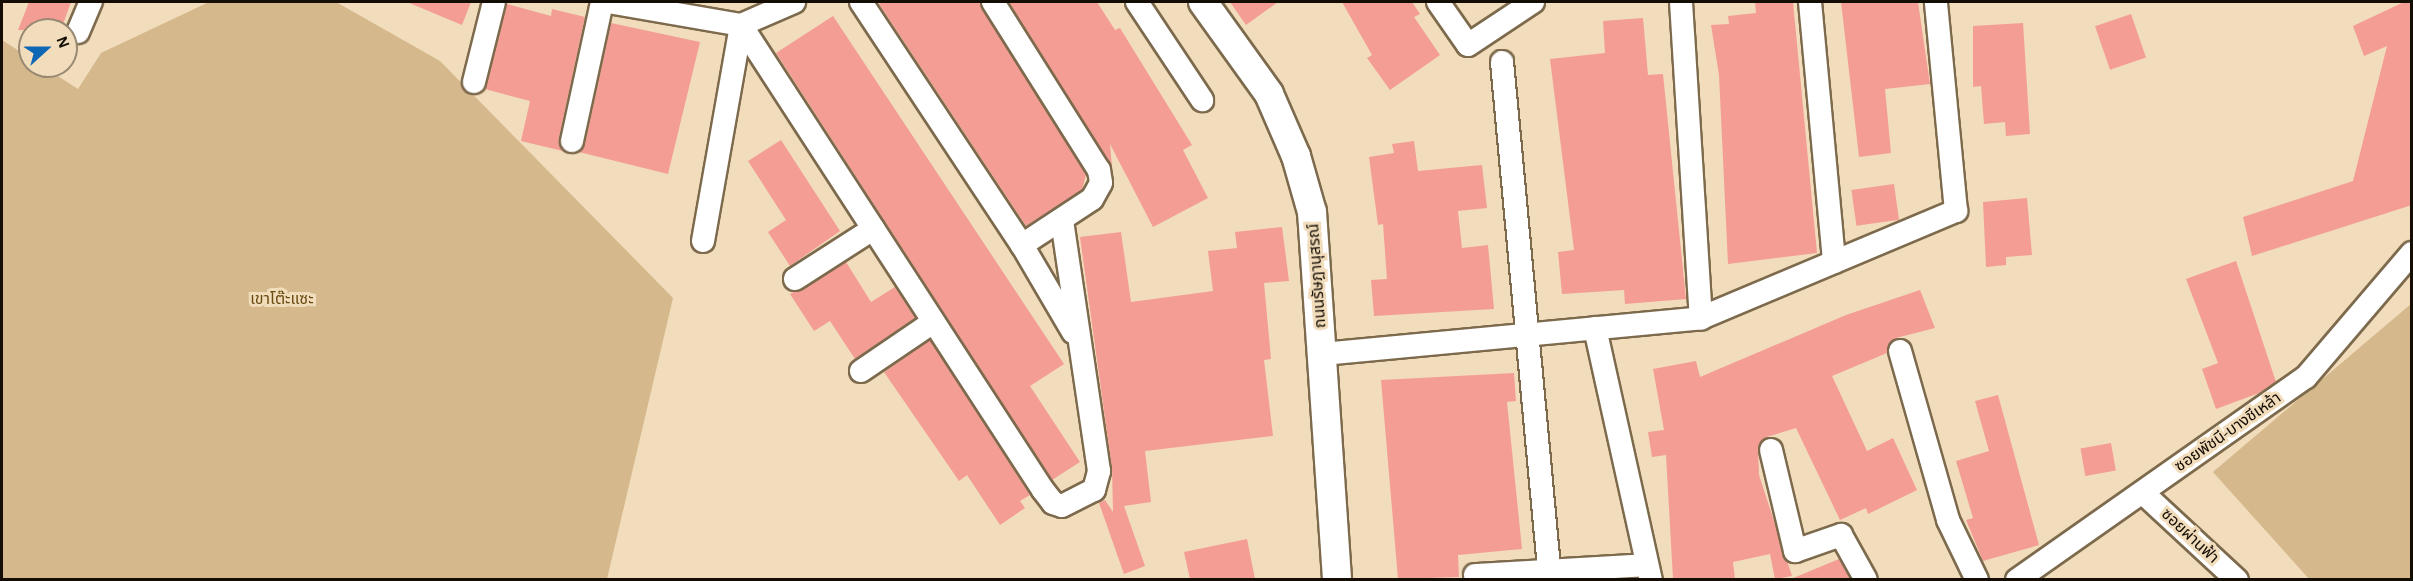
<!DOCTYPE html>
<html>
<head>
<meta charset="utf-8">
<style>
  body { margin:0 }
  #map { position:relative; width:2413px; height:581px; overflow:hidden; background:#f1dcbb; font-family:"Alegreya Sans","Noto Sans Thai",sans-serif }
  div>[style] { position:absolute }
  .green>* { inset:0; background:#d5b88c }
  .building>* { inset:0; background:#f49d95; transform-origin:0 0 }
  .roads { filter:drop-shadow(2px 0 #7d6a4d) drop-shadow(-2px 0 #7d6a4d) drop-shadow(0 2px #7d6a4d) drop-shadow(0 -2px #7d6a4d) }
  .minor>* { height:22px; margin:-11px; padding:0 11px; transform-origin:11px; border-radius:11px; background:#fff }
  .tertiary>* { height:28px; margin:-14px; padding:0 14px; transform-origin:14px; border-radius:14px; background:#fff }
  span { translate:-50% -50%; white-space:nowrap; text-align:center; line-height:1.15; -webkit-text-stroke:6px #f1dcbb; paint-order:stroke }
  .street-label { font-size:16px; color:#140d04 }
  .park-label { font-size:16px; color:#694a11 }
  .frame { position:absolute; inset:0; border:3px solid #140d04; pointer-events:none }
  .north { position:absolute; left:18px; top:18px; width:60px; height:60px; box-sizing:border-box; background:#f1dcbb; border:2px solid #998972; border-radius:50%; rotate:69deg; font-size:16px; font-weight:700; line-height:24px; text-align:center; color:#140d04 }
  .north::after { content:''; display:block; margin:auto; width:21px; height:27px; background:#0e67b5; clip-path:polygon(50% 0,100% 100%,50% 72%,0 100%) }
</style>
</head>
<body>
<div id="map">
  <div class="green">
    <div style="clip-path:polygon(209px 2px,336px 2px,440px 61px,673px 298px,607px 579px,2px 579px,2px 40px,30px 58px,30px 66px,42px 66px,78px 89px,101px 53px)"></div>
    <div style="clip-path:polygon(2411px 304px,2411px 579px,2309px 579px,2213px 472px)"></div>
  </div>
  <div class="building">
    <div style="clip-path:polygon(29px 2px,71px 2px,61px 30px,18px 30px)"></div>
    <div style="clip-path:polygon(407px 2px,471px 2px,462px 25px)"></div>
    <div style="clip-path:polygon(883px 2px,980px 2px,1086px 175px,1082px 190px,1026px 226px,879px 4px)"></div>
    <div style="clip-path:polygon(1009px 2px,1097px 2px,1115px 30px,1120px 28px,1192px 145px,1183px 150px,1208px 198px,1153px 227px,1110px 144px,1112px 167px)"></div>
    <div style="clip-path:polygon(1230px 2px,1278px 2px,1246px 25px)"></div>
    <div style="clip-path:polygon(1342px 2px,1412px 2px,1420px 14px,1414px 17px,1440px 55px,1390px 90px,1367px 58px,1372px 55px)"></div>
    <div style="clip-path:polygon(1755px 2px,1793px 2px,1817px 253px,1728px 264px,1719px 75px,1711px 25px,1729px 24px,1728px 16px,1756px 13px)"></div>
    <div style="clip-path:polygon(1841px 2px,1918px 2px,1930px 84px,1885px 89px,1891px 153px,1859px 157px)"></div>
    <div style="clip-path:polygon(2404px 2px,2412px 2px,2412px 205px,2252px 256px,2243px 217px,2353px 181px,2387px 46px,2364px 56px,2353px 26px)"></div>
    <div style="clip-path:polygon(507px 4px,551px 16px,552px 9px,585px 17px,559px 138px,563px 151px,521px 141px,530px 101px,485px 89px)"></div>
    <div style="left:2131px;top:14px;width:46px;height:38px;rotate:71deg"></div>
    <div style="clip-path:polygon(833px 16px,1064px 364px,1030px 386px,1080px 462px,1052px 480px,776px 53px)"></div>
    <div style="clip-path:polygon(1643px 18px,1648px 75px,1663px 74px,1686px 299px,1625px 304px,1624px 290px,1562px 294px,1558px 252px,1574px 250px,1550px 59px,1605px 53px,1603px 21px)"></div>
    <div style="clip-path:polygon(611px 23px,700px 42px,668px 174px,579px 152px,585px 144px)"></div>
    <div style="clip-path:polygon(2023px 23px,2030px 134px,2006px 136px,2005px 122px,1984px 124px,1981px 86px,1973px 87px,1973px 26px)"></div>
    <div style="clip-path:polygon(781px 140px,840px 231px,790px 266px,768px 232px,786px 220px,748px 161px)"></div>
    <div style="clip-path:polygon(1414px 141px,1418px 171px,1482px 165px,1487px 208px,1458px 211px,1462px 248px,1488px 245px,1494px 309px,1374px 316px,1371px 280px,1387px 279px,1383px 224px,1378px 225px,1369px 157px,1394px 153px,1392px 144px)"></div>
    <div style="left:1894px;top:184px;width:36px;height:43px;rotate:82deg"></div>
    <div style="clip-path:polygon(2027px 198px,2032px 255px,2006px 257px,2006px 265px,1986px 267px,1983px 202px)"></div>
    <div style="clip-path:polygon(1282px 227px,1289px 281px,1264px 283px,1271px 359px,1264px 360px,1273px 436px,1145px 451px,1151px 502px,1124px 506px,1145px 566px,1124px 574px,1099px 503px,1105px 500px,1113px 512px,1112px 469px,1080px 237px,1121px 232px,1131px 302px,1213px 291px,1208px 251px,1237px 248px,1235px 232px)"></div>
    <div style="clip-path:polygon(2236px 261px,2276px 382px,2259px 393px,2216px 409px,2202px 369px,2218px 363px,2186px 279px)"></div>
    <div style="clip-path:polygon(846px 262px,871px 302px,895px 287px,915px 318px,855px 359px,830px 321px,814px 331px,790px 294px)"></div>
    <div style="clip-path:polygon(1920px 290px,1935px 328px,1896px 338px,1887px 353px,1832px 376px,1867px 451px,1893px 438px,1917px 490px,1868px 514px,1866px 508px,1840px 520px,1796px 428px,1767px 437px,1758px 447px,1759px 475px,1792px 576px,1775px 579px,1770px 554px,1733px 562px,1735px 579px,1673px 579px,1666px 455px,1652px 457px,1648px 432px,1664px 430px,1653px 369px,1696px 361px,1700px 377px,1846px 315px)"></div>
    <div style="clip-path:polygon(930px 340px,1030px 495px,1020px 501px,1025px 508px,1000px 525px,967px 475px,959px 481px,884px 372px)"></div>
    <div style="clip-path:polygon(1514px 373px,1516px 401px,1507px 402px,1522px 549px,1458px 555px,1459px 577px,1398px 579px,1381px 380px)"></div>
    <div style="clip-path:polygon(1998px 395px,2039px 545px,1983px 561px,1966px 520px,1973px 518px,1956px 461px,1989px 451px,1975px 401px)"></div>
    <div style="left:2111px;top:443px;width:28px;height:31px;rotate:80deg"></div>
    <div style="clip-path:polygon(1247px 539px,1255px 579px,1190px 579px,1184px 552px)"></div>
    <div style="clip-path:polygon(1839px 559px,1850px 579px,1791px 579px)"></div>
  </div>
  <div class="roads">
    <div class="minor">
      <div style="left:608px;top:2px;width:135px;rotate:9.8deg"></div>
      <div style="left:741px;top:25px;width:58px;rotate:-23.5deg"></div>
      <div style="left:861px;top:2px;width:291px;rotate:56.5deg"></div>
      <div style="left:1022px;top:245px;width:101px;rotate:59.6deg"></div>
      <div style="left:993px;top:2px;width:199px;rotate:57.8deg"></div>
      <div style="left:1099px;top:170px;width:13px;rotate:81deg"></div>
      <div style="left:1101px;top:183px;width:18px;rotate:119deg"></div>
      <div style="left:1092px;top:199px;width:84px;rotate:146.7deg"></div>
      <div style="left:1137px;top:2px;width:118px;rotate:56.4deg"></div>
      <div style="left:1438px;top:2px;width:52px;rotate:55.1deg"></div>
      <div style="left:1468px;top:45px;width:78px;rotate:-33.5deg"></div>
      <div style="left:1681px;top:2px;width:317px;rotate:86.4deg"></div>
      <div style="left:1810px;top:2px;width:261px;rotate:84.7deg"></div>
      <div style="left:741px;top:25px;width:554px;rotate:57deg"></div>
      <div style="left:1043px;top:490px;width:16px;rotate:52deg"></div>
      <div style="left:1053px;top:503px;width:9px;rotate:18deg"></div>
      <div style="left:1062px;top:506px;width:36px;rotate:-27deg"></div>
      <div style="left:1094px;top:490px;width:20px;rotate:-75deg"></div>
      <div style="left:1099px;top:471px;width:254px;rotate:-98.4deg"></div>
      <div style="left:78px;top:32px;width:33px;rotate:-67deg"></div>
      <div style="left:1502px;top:62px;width:508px;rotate:84.69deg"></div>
      <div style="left:474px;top:82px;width:82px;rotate:-76deg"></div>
      <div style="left:572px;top:141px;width:142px;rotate:-77.8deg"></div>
      <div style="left:703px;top:241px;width:219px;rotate:-80deg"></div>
      <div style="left:795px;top:279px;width:93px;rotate:-32.7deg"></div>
      <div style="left:1595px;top:328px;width:258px;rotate:77.5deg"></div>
      <div style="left:1900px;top:351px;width:176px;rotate:74.1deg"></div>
      <div style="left:1948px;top:520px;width:67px;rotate:64.2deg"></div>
      <div style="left:1323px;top:354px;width:380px;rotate:-5.4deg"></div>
      <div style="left:1701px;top:318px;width:277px;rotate:-22.8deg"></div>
      <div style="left:1956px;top:211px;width:210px;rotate:-95.5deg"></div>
      <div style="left:861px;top:371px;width:87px;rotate:-34.2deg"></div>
      <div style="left:1771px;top:450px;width:104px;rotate:76.6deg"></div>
      <div style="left:1795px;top:551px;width:49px;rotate:-19.2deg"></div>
      <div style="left:1841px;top:535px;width:51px;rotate:60.9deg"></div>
      <div style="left:2143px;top:493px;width:128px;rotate:42.8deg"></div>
      <div style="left:1475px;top:575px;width:172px;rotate:-3.3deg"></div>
      <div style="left:2017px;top:580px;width:353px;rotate:-35.1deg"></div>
      <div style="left:2306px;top:377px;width:163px;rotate:-49.5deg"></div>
    </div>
    <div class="tertiary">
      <div style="left:1203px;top:2px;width:113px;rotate:54.3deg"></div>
      <div style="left:1269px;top:94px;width:68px;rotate:66.5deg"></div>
      <div style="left:1296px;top:156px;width:58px;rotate:74.1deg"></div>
      <div style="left:1312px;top:212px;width:369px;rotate:86.1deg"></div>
    </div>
  </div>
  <div class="street-label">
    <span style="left:1317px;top:276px;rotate:-94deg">ถนนรัษฎานุสรณ์</span>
    <span style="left:2228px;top:432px;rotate:-35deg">ซอยพัชนี-บางชีเหล้า</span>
    <span style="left:2190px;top:536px;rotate:43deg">ซอยผ่านฟ้า</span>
  </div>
  <div class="park-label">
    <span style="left:282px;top:299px">เขาโต๊ะแซะ</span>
  </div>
  <div class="frame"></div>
  <div class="north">N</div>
</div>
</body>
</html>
